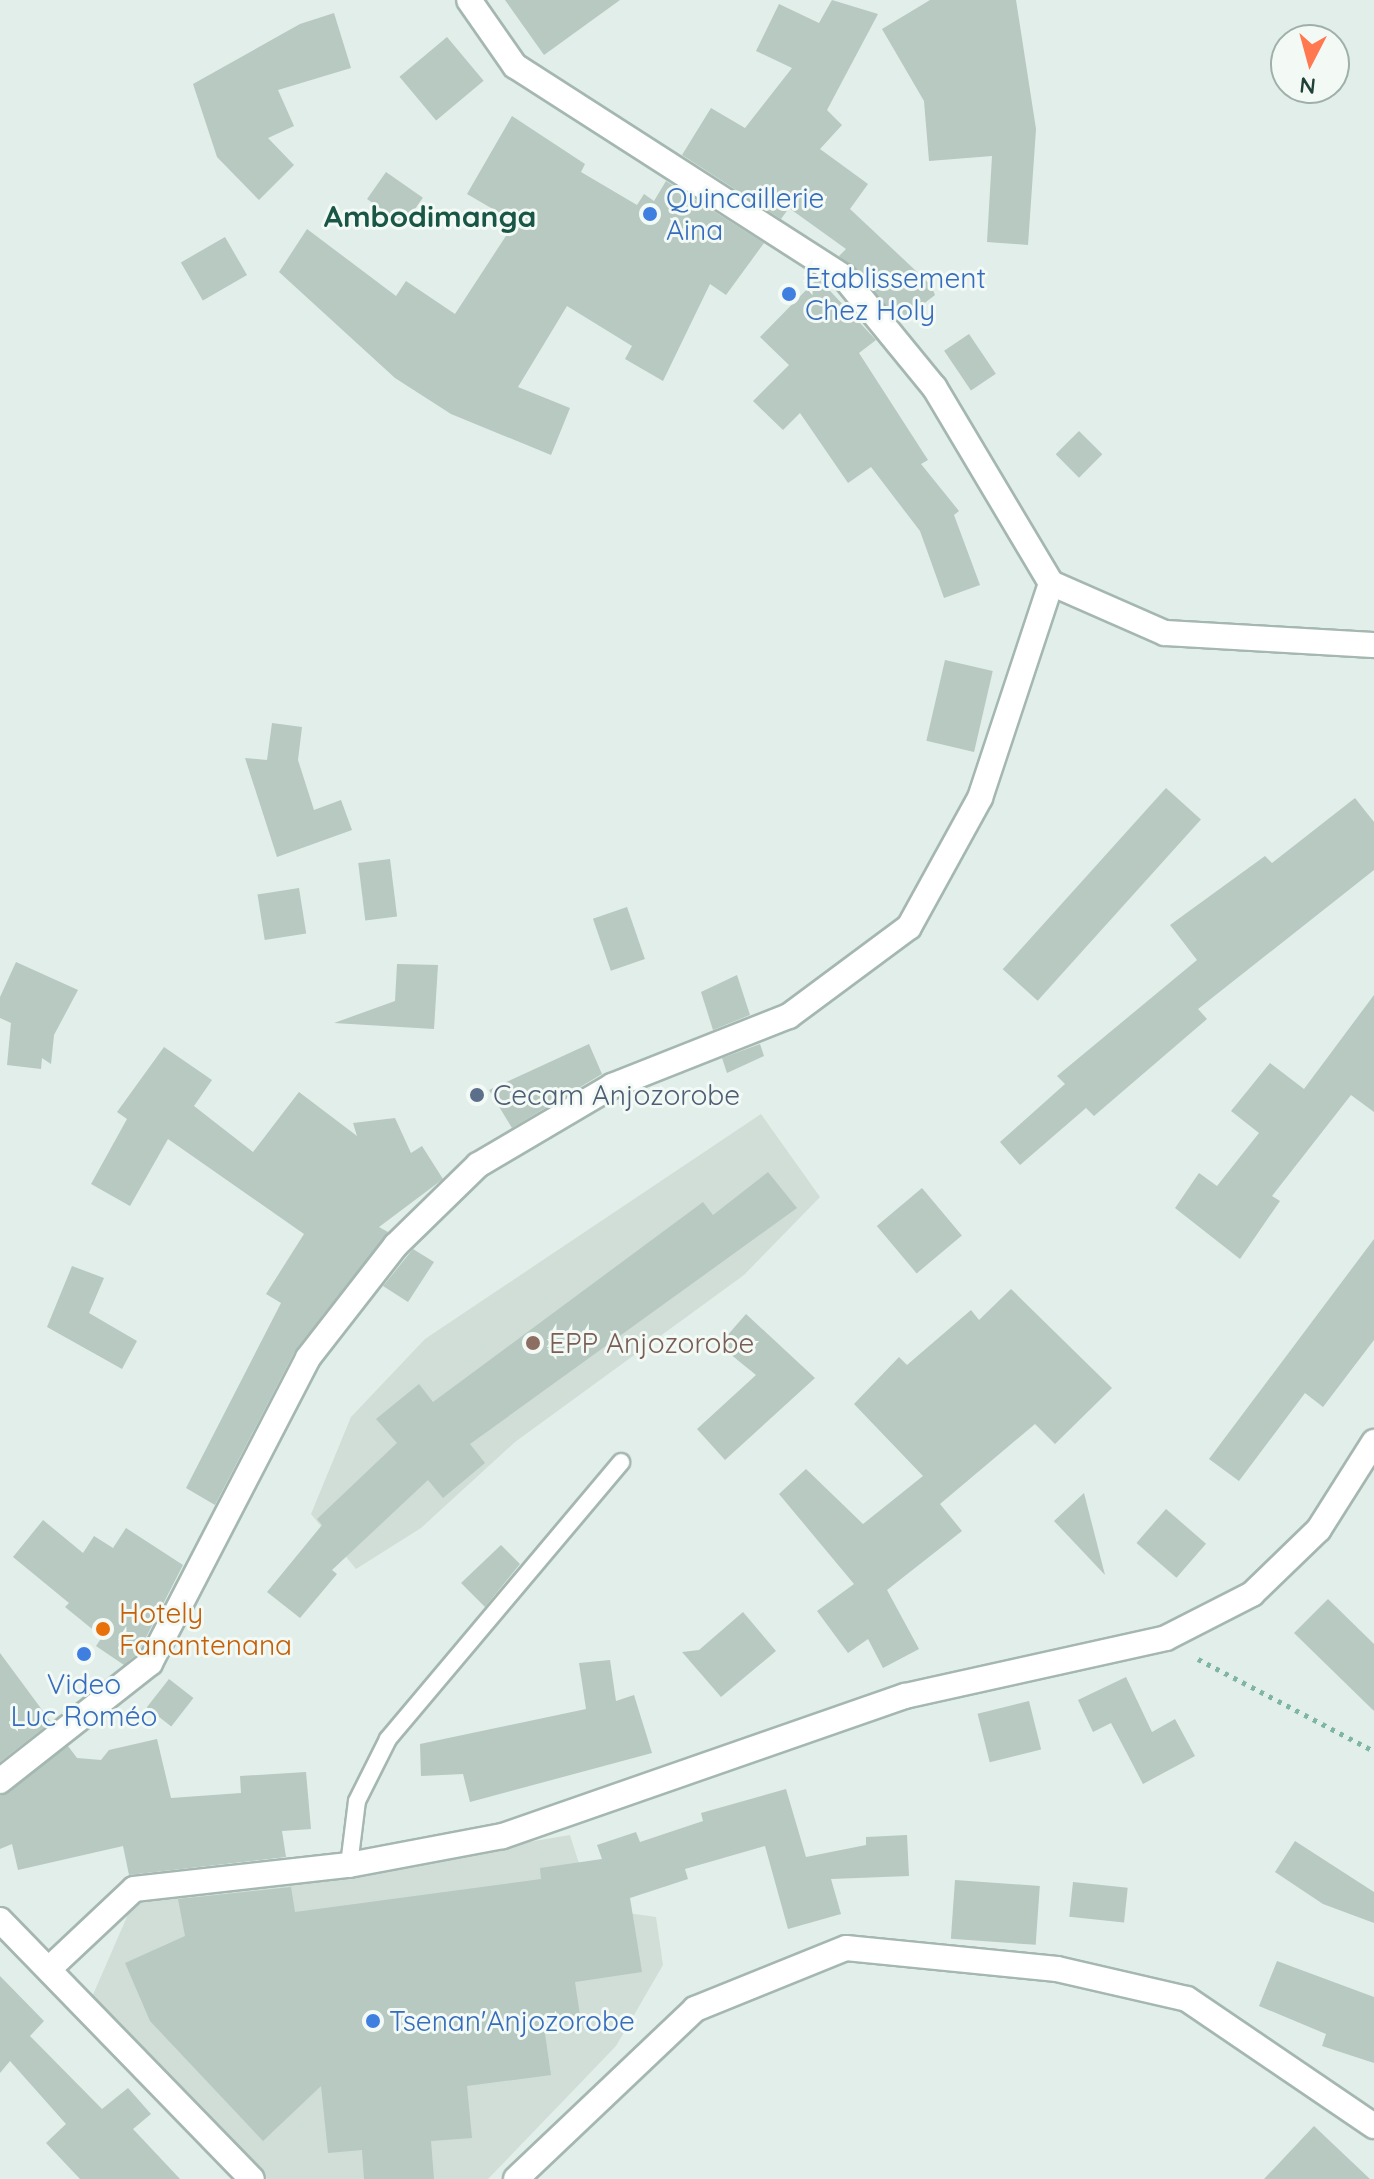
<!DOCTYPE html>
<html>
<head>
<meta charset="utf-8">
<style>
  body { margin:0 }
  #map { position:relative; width:1374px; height:2179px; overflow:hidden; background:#e2eee9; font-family:Quicksand,sans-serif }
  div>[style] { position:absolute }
  .built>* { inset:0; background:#d0ded7 }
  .building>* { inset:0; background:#b7c9c1; transform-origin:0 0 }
  .path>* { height:5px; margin-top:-2.5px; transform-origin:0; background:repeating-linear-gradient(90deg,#7fb5a3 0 4px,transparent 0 10px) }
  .roads { filter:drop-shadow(2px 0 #a4b7b0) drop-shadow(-2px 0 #a4b7b0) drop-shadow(0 2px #a4b7b0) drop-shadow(0 -2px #a4b7b0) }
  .service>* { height:16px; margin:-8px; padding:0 8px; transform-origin:8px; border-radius:8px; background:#fff }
  .minor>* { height:24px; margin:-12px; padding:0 12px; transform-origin:12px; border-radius:12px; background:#fff }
  .tertiary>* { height:24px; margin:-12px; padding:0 12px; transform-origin:12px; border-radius:12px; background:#fff }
  .secondary>* { height:24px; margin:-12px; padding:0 12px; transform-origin:12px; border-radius:12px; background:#fff }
  .dots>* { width:22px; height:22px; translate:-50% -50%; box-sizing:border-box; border:4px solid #f3faf6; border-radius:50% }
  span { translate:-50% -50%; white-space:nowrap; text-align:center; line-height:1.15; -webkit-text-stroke:6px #f3faf6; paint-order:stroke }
  .shop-label { font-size:28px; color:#366cbe }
  .left { translate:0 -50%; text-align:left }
  .service-label { font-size:28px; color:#4e5e75 }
  .education-label { font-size:28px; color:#785e54 }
  .food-label { font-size:28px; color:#c56008 }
  .neighbourhood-label { font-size:30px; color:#195646; font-weight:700 }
  .north { position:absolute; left:1270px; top:24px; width:80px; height:80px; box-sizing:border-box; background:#f3faf6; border:2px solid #9fb0aa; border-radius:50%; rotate:186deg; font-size:22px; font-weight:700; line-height:32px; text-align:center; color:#204138 }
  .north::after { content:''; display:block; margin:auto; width:28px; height:36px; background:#ff784f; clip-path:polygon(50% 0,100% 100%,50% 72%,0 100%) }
</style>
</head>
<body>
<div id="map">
  <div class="built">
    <div style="clip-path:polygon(761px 1114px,820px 1197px,744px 1275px,515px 1442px,421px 1528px,356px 1569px,311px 1514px,351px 1417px,425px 1339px)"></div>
    <div style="clip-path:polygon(570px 1835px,593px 1908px,656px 1917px,663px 1965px,616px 2046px,488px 2179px,267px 2179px,92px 1997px,136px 1896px,383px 1867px)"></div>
  </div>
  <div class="building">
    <div style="clip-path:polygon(505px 0,620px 0,544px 55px)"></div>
    <div style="clip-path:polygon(832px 0,878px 14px,827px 110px,842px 125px,820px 149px,868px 184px,850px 209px,931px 285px,935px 295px,900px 322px,839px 256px,846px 249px,789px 208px,781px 219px,682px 155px,711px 108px,745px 128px,792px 68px,756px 51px,779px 4px,819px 23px)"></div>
    <div style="clip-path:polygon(930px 0,1016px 0,1036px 129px,1028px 245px,987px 242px,992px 156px,929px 161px,924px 101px,882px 29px)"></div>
    <div style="clip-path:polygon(334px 13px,351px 68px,278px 90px,294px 126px,268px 138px,294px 165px,259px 200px,217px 157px,193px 84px,300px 24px)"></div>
    <div style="left:447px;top:37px;width:57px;height:62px;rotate:50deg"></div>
    <div style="clip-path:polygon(512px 116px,585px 164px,581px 172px,637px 205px,644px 194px,654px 201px,666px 181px,764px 243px,726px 295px,710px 284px,663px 381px,625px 359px,632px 346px,567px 306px,518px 387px,570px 408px,551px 455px,451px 414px,395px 378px,279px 272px,307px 229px,396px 296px,406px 281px,455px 314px,515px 222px,467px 194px)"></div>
    <div style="left:386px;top:172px;width:45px;height:33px;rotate:35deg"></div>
    <div style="left:225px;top:237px;width:44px;height:51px;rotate:60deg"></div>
    <div style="clip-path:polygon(818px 278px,876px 340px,859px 353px,928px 460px,921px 464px,959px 511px,954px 515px,980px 585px,944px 598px,920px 531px,871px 467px,848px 483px,800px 413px,783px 430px,753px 401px,789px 365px,760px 337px)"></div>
    <div style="left:969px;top:334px;width:48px;height:30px;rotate:56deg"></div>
    <div style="left:1079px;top:431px;width:33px;height:33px;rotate:45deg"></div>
    <div style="left:945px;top:660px;width:49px;height:83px;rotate:13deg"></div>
    <div style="clip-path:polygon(272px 723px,302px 727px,298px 760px,314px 810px,341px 800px,352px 830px,277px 857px,245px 758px,267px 760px)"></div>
    <div style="left:1166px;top:788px;width:47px;height:244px;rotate:42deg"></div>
    <div style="clip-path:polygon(1355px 798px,1374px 822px,1374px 870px,1198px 1009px,1207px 1019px,1094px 1116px,1086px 1108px,1020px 1165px,1000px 1142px,1065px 1084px,1057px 1076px,1197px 960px,1170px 925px,1265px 856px,1272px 863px)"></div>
    <div style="left:390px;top:859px;width:58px;height:32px;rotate:83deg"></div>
    <div style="left:299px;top:888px;width:46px;height:42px;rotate:81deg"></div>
    <div style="left:627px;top:907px;width:55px;height:36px;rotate:71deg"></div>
    <div style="clip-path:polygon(16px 962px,78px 990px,54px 1035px,51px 1064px,42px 1058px,41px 1069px,7px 1065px,11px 1023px,0 1018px,0 997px)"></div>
    <div style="clip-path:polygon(397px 964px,438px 965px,434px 1029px,334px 1023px,395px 1001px)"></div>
    <div style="clip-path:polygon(737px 975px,750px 1015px,713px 1030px,701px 992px)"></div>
    <div style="clip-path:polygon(1374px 995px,1374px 1112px,1351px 1095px,1272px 1196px,1280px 1201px,1240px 1259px,1175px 1208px,1199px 1173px,1217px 1186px,1259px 1133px,1231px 1111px,1270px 1063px,1304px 1089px)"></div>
    <div style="clip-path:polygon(589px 1044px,602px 1074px,512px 1128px,489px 1090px)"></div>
    <div style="clip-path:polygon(760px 1044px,764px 1056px,727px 1073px,722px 1058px)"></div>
    <div style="clip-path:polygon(164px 1047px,212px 1080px,194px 1106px,253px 1152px,299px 1092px,357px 1136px,353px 1123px,395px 1118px,411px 1153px,422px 1146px,443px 1179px,379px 1227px,388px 1232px,295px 1351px,215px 1505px,186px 1488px,281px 1303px,266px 1294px,304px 1234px,168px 1139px,130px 1206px,91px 1184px,127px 1119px,117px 1112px)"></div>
    <div style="clip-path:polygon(768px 1172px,797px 1208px,470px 1444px,485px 1463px,443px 1498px,428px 1480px,332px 1570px,337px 1574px,300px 1618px,267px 1592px,322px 1525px,317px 1519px,397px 1443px,376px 1419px,419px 1384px,433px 1402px,703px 1202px,713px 1215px)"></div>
    <div style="left:922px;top:1188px;width:62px;height:59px;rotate:50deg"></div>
    <div style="clip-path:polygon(1374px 1239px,1374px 1340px,1323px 1407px,1305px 1393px,1239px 1481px,1209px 1459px)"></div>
    <div style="clip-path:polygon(413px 1249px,434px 1262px,408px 1302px,383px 1286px)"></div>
    <div style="clip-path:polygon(72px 1266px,104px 1278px,89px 1313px,137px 1341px,122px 1369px,47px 1327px)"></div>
    <div style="clip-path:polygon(1011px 1289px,1112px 1388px,1055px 1444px,1035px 1424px,940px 1504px,962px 1531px,887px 1590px,919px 1649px,883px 1668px,868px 1639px,848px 1653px,817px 1611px,854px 1584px,779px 1494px,806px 1469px,863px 1524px,923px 1476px,854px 1404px,899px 1357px,907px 1365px,971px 1310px,979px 1320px)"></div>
    <div style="clip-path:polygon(746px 1314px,815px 1378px,725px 1460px,697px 1429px,756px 1375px,719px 1345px)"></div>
    <div style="clip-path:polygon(1084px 1493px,1105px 1575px,1054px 1521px)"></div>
    <div style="left:1166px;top:1509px;width:53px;height:45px;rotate:41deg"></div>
    <div style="clip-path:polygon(43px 1520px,83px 1553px,94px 1536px,113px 1548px,126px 1528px,183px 1565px,138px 1653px,124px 1665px,96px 1646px,102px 1637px,65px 1607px,69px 1603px,13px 1557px)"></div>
    <div style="clip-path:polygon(501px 1545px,520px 1564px,485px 1607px,461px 1583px)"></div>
    <div style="clip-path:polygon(1328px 1599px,1374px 1644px,1374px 1711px,1294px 1633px)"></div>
    <div style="clip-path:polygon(743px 1612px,776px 1651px,721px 1697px,682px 1652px,699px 1650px)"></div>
    <div style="clip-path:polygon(0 1653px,51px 1722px,0 1762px)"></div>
    <div style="clip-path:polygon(610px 1660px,616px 1701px,634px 1695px,652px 1753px,470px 1802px,463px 1774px,421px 1776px,420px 1744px,586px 1709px,579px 1663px)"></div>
    <div style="clip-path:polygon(1126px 1677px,1152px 1732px,1175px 1719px,1195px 1756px,1143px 1784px,1111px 1723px,1093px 1732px,1078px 1700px)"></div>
    <div style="left:169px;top:1679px;width:31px;height:36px;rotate:38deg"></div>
    <div style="left:1029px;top:1701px;width:50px;height:53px;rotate:76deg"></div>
    <div style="clip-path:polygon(157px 1739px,171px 1798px,241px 1793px,240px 1776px,306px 1772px,311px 1829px,282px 1831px,286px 1857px,129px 1875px,123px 1846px,18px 1870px,12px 1844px,0 1849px,0 1796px,68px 1746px,77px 1758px,101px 1760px,109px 1750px)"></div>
    <div style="clip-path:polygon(786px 1789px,806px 1857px,866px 1845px,866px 1837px,907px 1835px,909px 1876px,831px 1879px,841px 1914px,788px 1929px,765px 1846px,685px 1869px,688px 1879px,630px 1898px,642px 1972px,575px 1982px,580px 2015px,543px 2020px,551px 2075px,467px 2086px,472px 2138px,431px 2141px,434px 2179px,364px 2179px,362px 2150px,328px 2153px,321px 2086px,263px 2141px,150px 2021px,125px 1963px,185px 1936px,178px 1899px,291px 1887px,295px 1912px,541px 1879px,540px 1868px,602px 1859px,597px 1845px,636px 1832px,640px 1842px,703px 1821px,701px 1813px)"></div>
    <div style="clip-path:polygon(1295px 1841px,1374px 1892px,1374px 1923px,1323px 1904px,1275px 1872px)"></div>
    <div style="left:955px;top:1880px;width:85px;height:59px;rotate:4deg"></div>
    <div style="left:1073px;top:1882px;width:55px;height:35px;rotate:6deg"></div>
    <div style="clip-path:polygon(1277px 1961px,1374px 1997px,1374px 2063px,1322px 2046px,1326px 2034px,1259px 2006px)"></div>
    <div style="clip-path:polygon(0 1976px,44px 2021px,30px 2036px,102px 2109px,128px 2088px,151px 2114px,133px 2129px,180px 2179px,80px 2179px,46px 2143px,66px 2124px,10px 2061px,0 2073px)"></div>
    <div style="clip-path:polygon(1314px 2126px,1370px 2179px,1264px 2179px)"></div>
  </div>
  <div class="path">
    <div style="left:1198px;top:1659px;width:199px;rotate:27.6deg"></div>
  </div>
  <div class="roads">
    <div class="service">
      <div style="left:349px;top:1865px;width:64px;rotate:-82.9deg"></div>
      <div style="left:357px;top:1801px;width:69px;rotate:-63.4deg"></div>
      <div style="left:388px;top:1739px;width:362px;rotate:-49.9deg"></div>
    </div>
    <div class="minor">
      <div style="left:1051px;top:583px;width:124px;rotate:23.7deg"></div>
      <div style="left:1165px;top:633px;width:209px;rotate:3.3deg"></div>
      <div style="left:50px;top:1968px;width:115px;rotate:-43.2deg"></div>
      <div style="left:134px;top:1889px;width:216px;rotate:-6.4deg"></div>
      <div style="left:349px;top:1865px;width:157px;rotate:-10.7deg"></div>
      <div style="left:503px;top:1836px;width:426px;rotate:-19.2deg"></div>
      <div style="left:905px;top:1696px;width:267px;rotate:-12.5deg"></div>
      <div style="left:1166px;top:1638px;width:97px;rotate:-27.1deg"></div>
      <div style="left:1252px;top:1594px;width:93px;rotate:-44.1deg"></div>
      <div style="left:1319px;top:1529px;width:103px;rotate:-57.7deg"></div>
      <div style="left:516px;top:2179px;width:247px;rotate:-43.5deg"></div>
      <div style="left:695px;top:2009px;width:163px;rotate:-22deg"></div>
      <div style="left:846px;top:1948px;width:212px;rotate:5.7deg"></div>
      <div style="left:1057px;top:1969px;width:133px;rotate:13deg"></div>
      <div style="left:1187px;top:1999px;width:226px;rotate:34.2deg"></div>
    </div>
    <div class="tertiary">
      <div style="left:0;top:1920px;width:361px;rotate:45.8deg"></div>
    </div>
    <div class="secondary">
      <div style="left:0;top:1781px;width:191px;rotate:-38.2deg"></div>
      <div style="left:150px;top:1663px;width:343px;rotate:-62.6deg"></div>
      <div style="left:308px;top:1358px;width:143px;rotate:-52.1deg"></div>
      <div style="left:396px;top:1245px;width:115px;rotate:-44.3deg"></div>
      <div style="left:478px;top:1165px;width:156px;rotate:-30.5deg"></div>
      <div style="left:612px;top:1086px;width:190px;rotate:-21.6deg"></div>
      <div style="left:789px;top:1016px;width:149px;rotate:-36.6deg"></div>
      <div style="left:909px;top:927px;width:147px;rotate:-61.2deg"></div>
      <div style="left:980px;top:798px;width:226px;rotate:-71.7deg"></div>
      <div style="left:1051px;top:583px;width:228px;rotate:-120.8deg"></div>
      <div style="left:934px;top:387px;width:142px;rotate:-129.3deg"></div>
      <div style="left:844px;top:277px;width:391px;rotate:-147.3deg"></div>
      <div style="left:515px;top:66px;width:80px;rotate:-124.9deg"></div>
    </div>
  </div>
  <div class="dots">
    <div style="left:650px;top:214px;background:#3f7fe0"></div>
    <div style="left:789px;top:294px;background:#3f7fe0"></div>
    <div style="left:477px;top:1095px;background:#5c6f8a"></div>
    <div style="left:533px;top:1343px;background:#8d6e63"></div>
    <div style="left:103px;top:1629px;background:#e8710a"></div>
    <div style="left:84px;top:1654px;background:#3f7fe0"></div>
    <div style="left:373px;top:2021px;background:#3f7fe0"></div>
  </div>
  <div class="shop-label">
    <span class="left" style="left:666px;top:214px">Quincaillerie<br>Aina</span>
    <span class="left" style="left:805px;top:294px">Etablissement<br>Chez Holy</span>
    <span style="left:84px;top:1700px">Video<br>Luc Roméo</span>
    <span class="left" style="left:389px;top:2021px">Tsenan'Anjozorobe</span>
  </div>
  <div class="service-label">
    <span class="left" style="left:493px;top:1095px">Cecam Anjozorobe</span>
  </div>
  <div class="education-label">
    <span class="left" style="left:549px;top:1343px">EPP Anjozorobe</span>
  </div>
  <div class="food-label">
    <span class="left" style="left:119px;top:1629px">Hotely<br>Fanantenana</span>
  </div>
  <div class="neighbourhood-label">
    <span style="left:430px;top:216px">Ambodimanga</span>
  </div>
  <div class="north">N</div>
</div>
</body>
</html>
